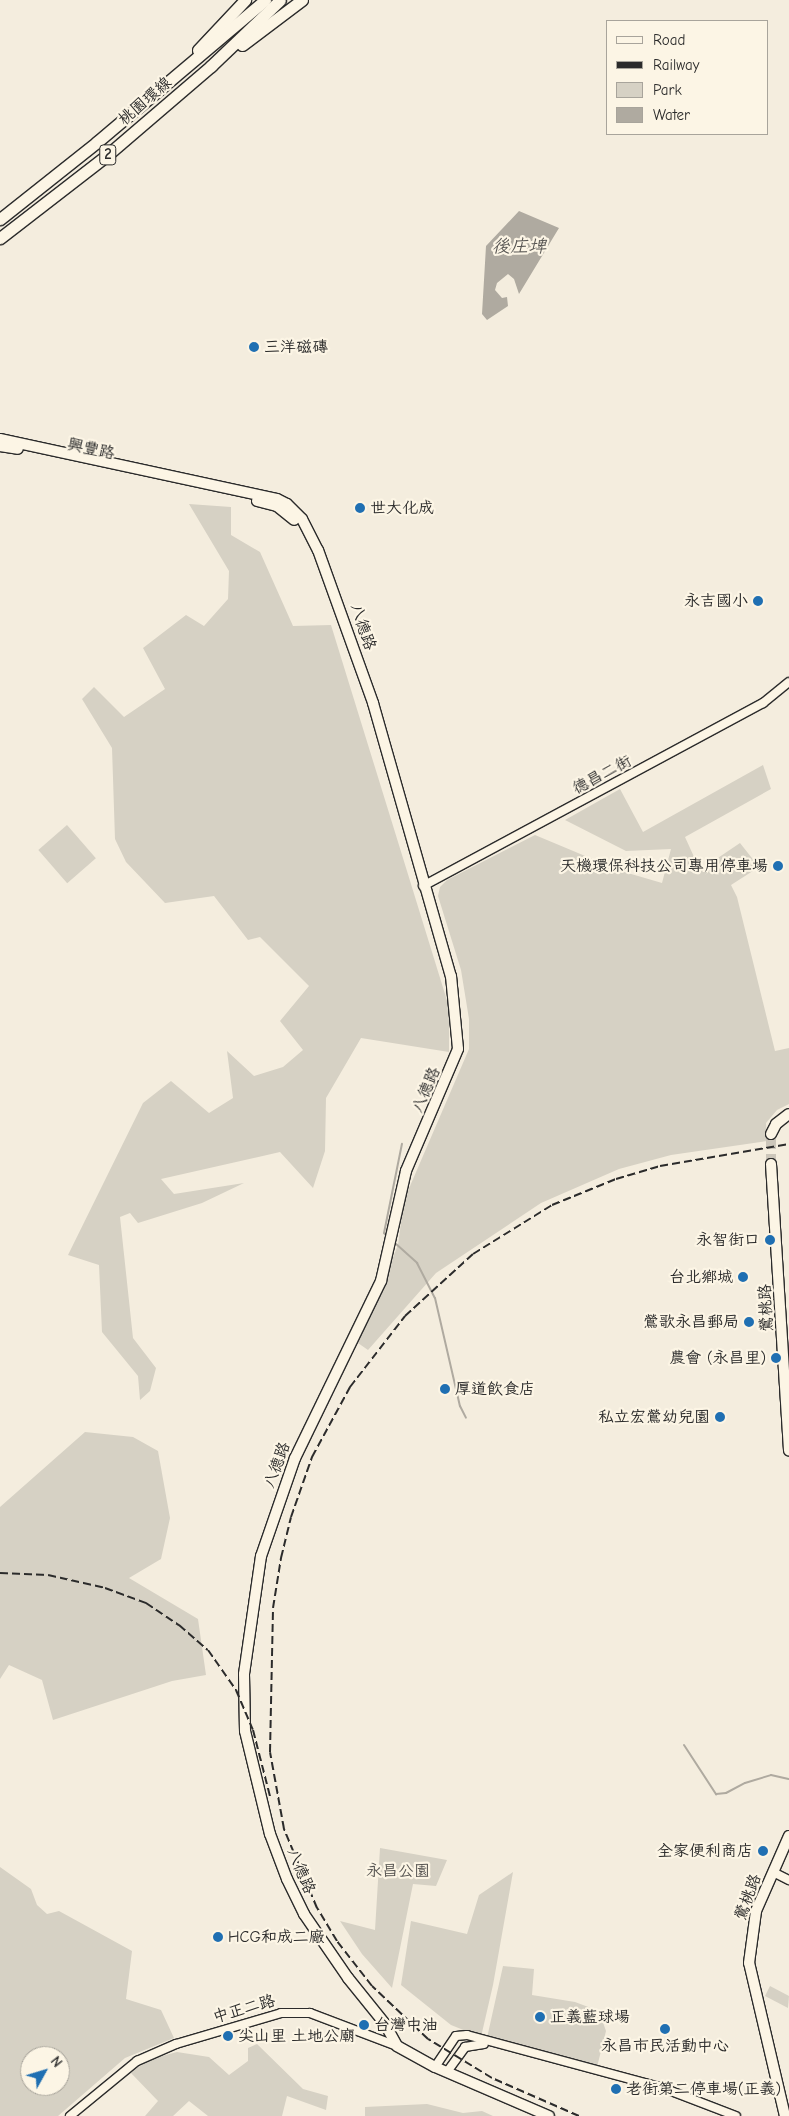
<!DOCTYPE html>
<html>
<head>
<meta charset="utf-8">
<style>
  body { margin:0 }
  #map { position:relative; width:789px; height:2116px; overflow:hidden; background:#f4edde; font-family:"Comic Neue","LXGW WenKai TC",sans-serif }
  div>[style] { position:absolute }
  .green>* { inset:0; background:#d6d1c4; transform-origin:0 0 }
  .water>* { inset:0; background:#afaaa0 }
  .stream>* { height:2px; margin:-1px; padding:0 1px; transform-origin:1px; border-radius:1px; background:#afaaa0 }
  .major-tunnel>* { height:10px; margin-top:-5px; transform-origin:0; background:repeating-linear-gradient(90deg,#ccc6ba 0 10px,transparent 0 15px) }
  .roads { filter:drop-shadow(1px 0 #2b2b2b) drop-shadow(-1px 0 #2b2b2b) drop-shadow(0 1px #2b2b2b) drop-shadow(0 -1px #2b2b2b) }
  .minor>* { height:8px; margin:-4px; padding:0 4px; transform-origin:4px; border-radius:4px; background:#fcf5e5 }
  .major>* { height:10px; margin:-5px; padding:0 5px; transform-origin:5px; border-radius:5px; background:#fcf5e5 }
  .highway>* { height:11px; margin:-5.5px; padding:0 5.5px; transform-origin:5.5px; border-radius:5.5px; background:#fcf5e5 }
  .rail>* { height:2px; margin-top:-1px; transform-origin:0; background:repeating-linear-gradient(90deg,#2b2b2b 0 8px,transparent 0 12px) }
  .dots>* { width:14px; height:14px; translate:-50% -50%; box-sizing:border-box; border:2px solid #fcf5e5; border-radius:50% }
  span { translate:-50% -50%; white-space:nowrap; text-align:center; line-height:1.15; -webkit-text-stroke:4.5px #fcf5e5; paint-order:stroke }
  .shield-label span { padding:1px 4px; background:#fcf5e5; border:1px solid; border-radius:4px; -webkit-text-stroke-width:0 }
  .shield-label { font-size:15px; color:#2b2b2b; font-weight:700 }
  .street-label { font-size:16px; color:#2b2b2b }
  .poi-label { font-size:16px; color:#2b2b2b }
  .left { translate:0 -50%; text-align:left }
  .right { translate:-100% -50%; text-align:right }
  .park-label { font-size:16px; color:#565451 }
  .water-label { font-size:18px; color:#595754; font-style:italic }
  .legend { position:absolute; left:606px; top:20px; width:162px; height:115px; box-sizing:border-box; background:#fcf5e5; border:1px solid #a8a49b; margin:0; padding:6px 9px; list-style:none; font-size:15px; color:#2b2b2b }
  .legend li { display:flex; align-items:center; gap:10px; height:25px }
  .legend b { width:25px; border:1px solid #a8a49b }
  .north { position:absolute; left:20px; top:2046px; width:50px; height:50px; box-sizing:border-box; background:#fcf5e5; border:1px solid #a8a49b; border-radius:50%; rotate:51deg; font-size:14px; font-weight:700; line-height:20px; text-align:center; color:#2b2b2b }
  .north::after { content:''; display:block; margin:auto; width:18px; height:22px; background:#1f6fb2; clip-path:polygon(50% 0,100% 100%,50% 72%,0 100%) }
</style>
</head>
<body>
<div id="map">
  <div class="green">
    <div style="clip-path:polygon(189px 504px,231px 507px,231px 535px,260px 552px,293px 626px,331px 625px,449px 1007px,449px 1052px,361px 1038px,326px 1098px,325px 1151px,313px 1188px,280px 1152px,161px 1179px,174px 1194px,244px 1183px,202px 1203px,138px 1223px,130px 1213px,120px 1217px,133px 1338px,156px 1368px,150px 1391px,140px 1400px,138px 1376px,102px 1332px,99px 1265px,68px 1255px,143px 1103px,171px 1081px,209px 1113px,233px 1098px,227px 1051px,254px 1076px,283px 1067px,303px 1050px,280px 1021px,309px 986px,260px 937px,248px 940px,214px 896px,165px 903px,126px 862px,115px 839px,112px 748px,82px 699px,94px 687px,124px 717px,165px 689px,143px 648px,186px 615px,204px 626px,228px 599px,229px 571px)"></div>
    <div style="clip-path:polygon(763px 765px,771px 789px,685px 837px,700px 870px,740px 843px,759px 867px,731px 885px,737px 897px,775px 1051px,789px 1048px,789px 1104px,777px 1110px,766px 1123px,767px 1141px,671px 1155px,619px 1169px,541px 1203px,436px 1273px,368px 1350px,358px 1343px,398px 1245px,404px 1200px,469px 1049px,469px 1019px,461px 970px,438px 896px,440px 887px,447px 880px,535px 835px,621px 871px,662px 883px,671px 849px,626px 851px,565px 820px,620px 789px,643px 832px)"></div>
    <div style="left:67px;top:825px;width:44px;height:38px;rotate:49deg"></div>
    <div style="clip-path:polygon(85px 1432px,133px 1437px,158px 1451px,170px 1518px,161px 1559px,129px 1578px,198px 1619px,206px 1675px,172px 1681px,53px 1720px,42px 1680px,9px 1665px,0 1679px,0 1507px)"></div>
    <div style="clip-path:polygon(380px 1848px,447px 1860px,436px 1886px,413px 1884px,392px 1988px,362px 1954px,340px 1921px,375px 1930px)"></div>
    <div style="clip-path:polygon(evenodd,0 1867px,31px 1889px,37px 1905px,47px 1914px,59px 1911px,132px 1951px,126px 1999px,161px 2010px,174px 2038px,125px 2058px,58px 2116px,0 2116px,0 1867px,30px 2056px,60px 2056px,60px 2086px,30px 2086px,30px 2056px)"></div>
    <div style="clip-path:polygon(513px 1872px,493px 1985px,481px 2037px,451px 2025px,401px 1985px,411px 1921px,467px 1934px,479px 1895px)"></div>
    <div style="clip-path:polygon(503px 1966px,534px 1969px,532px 1995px,575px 2002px,599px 2011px,606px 2031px,597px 2067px,487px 2038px)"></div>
    <div style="clip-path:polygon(770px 1986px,789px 1996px,788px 2008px,765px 1996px)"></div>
    <div style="clip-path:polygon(257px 2044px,303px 2089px,328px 2096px,326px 2110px,287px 2096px,282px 2116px,208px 2116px,189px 2101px,173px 2116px,145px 2116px,158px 2101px,131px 2073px,147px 2060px,177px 2052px,209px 2057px,229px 2075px,248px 2061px,248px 2048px)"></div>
    <div style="clip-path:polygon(427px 2104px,463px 2113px,482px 2111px,493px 2116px,365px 2116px,365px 2107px)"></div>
  </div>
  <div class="water">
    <div style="clip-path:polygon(519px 211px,559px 228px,519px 294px,514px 279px,508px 274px,497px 283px,495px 290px,502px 298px,507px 297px,508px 306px,487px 320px,482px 314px,486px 246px)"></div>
  </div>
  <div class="stream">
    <div style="left:387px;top:1236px;width:4px;rotate:-135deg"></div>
    <div style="left:384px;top:1233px;width:91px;rotate:-78.6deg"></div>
    <div style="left:395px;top:1243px;width:30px;rotate:42deg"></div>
    <div style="left:417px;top:1263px;width:39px;rotate:63deg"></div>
    <div style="left:435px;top:1298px;width:111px;rotate:77deg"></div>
    <div style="left:460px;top:1406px;width:13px;rotate:63deg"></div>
    <div style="left:684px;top:1745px;width:59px;rotate:56.9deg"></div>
    <div style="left:716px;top:1794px;width:10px;rotate:-6deg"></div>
    <div style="left:726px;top:1793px;width:21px;rotate:-28deg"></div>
    <div style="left:745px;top:1783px;width:27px;rotate:-17deg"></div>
    <div style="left:771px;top:1775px;width:18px;rotate:13deg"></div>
  </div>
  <div class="major-tunnel">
    <div style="left:771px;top:1164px;width:30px;rotate:-90deg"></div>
  </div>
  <div class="roads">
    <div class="minor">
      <div style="left:423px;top:886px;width:386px;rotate:-28.3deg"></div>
      <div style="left:763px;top:703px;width:33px;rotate:-39deg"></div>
      <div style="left:773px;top:1872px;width:18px;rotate:27deg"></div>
      <div style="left:435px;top:2067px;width:37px;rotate:-56deg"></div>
      <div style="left:456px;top:2036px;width:11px;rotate:-5deg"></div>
      <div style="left:467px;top:2035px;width:203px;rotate:15.1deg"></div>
      <div style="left:663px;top:2088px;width:78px;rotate:21deg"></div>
      <div style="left:447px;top:2072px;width:31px;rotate:-54deg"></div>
      <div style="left:465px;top:2047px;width:19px;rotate:-9deg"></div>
      <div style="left:70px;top:2116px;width:87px;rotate:-39.4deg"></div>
      <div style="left:137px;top:2061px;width:43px;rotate:-23.6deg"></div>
      <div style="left:176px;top:2044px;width:109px;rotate:-16.4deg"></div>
      <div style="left:281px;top:2013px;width:29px"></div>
      <div style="left:310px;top:2013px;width:93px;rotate:20.8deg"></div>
    </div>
    <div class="major">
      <div style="left:0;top:439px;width:283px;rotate:12.2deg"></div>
      <div style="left:277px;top:499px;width:11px;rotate:27deg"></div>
      <div style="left:287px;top:504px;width:21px;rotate:45deg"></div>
      <div style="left:302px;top:519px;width:35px;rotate:63deg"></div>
      <div style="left:318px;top:550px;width:163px;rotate:70.2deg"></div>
      <div style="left:373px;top:703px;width:284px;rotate:74.1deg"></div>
      <div style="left:451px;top:976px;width:73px;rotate:84.5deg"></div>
      <div style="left:458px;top:1049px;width:133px;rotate:113.1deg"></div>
      <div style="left:406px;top:1171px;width:113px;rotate:102.8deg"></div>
      <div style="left:381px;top:1281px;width:197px;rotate:115.9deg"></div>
      <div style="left:295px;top:1458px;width:104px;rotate:109.1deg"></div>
      <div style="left:261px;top:1556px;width:119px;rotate:98.2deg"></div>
      <div style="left:244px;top:1674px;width:57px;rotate:89deg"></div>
      <div style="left:245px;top:1731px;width:106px;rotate:76.4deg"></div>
      <div style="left:270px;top:1834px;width:48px;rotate:69.3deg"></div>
      <div style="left:287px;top:1879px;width:39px;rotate:64deg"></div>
      <div style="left:304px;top:1914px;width:78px;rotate:55.5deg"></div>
      <div style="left:348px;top:1978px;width:59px;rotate:51.2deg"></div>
      <div style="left:385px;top:2024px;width:25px;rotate:61deg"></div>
      <div style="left:397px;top:2046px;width:43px;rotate:28.9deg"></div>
      <div style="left:435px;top:2067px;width:124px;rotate:23.3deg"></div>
      <div style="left:0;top:446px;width:18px;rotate:9deg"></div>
      <div style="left:257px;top:501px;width:21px;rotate:14deg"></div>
      <div style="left:277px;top:506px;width:22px;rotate:39deg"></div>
      <div style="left:771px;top:1134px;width:11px;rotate:-63deg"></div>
      <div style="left:776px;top:1124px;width:16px;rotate:-38deg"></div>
      <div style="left:771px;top:1164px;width:287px;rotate:86.4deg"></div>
      <div style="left:785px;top:2116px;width:157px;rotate:-103.2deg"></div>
      <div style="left:749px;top:1963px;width:52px;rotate:-82.3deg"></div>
      <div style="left:756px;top:1911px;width:82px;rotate:-66.3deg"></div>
    </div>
    <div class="highway">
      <div style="left:242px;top:45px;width:75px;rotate:-36.9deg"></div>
      <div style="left:198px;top:50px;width:69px;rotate:-46.8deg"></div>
      <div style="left:0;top:219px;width:124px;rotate:-38.4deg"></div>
      <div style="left:97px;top:142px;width:220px;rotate:-40.2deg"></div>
      <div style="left:0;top:238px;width:134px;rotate:-37.7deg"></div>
      <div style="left:106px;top:156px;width:138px;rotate:-40.6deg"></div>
      <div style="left:211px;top:66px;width:95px;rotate:-43.7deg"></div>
    </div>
  </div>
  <div class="rail">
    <div style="left:0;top:1573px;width:48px;rotate:2.4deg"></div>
    <div style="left:48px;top:1575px;width:58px;rotate:12.8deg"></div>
    <div style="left:105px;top:1588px;width:44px;rotate:20.1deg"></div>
    <div style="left:146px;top:1603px;width:40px;rotate:34deg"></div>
    <div style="left:179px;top:1625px;width:38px;rotate:41deg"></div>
    <div style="left:208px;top:1650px;width:49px;rotate:55deg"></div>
    <div style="left:236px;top:1690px;width:43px;rotate:67deg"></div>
    <div style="left:253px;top:1730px;width:72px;rotate:75.6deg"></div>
    <div style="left:579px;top:2116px;width:95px;rotate:-156.4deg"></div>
    <div style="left:492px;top:2078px;width:75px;rotate:-148.6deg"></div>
    <div style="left:428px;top:2039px;width:77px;rotate:-136.6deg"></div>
    <div style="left:372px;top:1986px;width:57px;rotate:-127.9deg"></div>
    <div style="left:337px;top:1941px;width:39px;rotate:-121deg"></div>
    <div style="left:317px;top:1908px;width:86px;rotate:-112.7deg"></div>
    <div style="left:284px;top:1829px;width:78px;rotate:-100.3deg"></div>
    <div style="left:270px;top:1752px;width:144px;rotate:-88.8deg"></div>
    <div style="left:273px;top:1608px;width:51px;rotate:-80.9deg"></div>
    <div style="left:281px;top:1558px;width:42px;rotate:-76.3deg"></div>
    <div style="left:291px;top:1517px;width:64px;rotate:-70.7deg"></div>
    <div style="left:312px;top:1457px;width:80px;rotate:-61.5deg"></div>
    <div style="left:350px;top:1387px;width:90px;rotate:-52.2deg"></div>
    <div style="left:405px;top:1316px;width:92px;rotate:-42.4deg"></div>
    <div style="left:473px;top:1254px;width:93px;rotate:-31.8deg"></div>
    <div style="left:552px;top:1205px;width:69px;rotate:-22.1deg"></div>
    <div style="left:616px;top:1179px;width:46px;rotate:-16.5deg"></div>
    <div style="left:660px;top:1166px;width:131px;rotate:-9.7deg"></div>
  </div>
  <div class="dots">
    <div style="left:254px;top:347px;background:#1f6fb2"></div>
    <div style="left:360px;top:508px;background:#1f6fb2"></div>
    <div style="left:758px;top:601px;background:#1f6fb2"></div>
    <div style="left:778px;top:866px;background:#1f6fb2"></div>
    <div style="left:770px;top:1240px;background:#1f6fb2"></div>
    <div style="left:743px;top:1277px;background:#1f6fb2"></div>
    <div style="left:749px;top:1322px;background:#1f6fb2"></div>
    <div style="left:776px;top:1358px;background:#1f6fb2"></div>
    <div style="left:445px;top:1389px;background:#1f6fb2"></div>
    <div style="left:720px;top:1417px;background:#1f6fb2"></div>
    <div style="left:763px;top:1851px;background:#1f6fb2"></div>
    <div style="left:218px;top:1937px;background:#1f6fb2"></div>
    <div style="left:540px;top:2017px;background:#1f6fb2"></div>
    <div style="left:364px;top:2025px;background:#1f6fb2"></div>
    <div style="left:665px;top:2029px;background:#1f6fb2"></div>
    <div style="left:228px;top:2036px;background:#1f6fb2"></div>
    <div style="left:616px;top:2089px;background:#1f6fb2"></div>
  </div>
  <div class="shield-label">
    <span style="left:108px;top:155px">2</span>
  </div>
  <div class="street-label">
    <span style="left:145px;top:101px;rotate:-41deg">桃園環線</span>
    <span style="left:91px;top:449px;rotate:12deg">興豐路</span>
    <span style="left:363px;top:627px;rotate:71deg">八德路</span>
    <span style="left:602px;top:775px;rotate:-28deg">德昌二街</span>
    <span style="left:426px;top:1090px;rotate:-67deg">八德路</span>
    <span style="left:766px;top:1308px;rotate:-93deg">鶯桃路</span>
    <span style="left:277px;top:1465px;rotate:-70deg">八德路</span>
    <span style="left:301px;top:1871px;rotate:67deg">八德路</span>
    <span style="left:748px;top:1897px;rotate:-70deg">鶯桃路</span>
    <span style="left:244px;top:2009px;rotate:-16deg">中正二路</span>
  </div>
  <div class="poi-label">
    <span class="left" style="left:264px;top:347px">三洋磁磚</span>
    <span class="left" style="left:370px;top:508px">世大化成</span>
    <span class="right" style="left:748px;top:601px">永吉國小</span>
    <span class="right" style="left:768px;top:866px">天機環保科技公司專用停車場</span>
    <span class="right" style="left:760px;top:1240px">永智街口</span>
    <span class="right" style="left:733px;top:1277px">台北鄉城</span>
    <span class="right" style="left:739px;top:1322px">鶯歌永昌郵局</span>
    <span class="right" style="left:766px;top:1358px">農會 (永昌里)</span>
    <span class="left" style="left:455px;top:1389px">厚道飲食店</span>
    <span class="right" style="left:710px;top:1417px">私立宏鶯幼兒園</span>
    <span class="right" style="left:753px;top:1851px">全家便利商店</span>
    <span class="left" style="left:228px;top:1937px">HCG和成二廠</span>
    <span class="left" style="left:550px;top:2017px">正義藍球場</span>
    <span class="left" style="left:374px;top:2025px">台灣中油</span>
    <span class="left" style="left:238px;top:2036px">尖山里 土地公廟</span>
    <span style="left:665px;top:2046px">永昌市民活動中心</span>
    <span class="left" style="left:626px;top:2089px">老街第二停車場(正義)</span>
  </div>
  <div class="park-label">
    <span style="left:398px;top:1871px">永昌公園</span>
  </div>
  <div class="water-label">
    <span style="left:519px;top:247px">後庄埤</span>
  </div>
  <ul class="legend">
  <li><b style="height:6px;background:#fcf5e5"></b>Road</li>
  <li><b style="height:6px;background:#2b2b2b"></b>Railway</li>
  <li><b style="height:14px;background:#d6d1c4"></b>Park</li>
  <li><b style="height:14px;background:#afaaa0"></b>Water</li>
  </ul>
  <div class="north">N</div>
</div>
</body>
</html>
